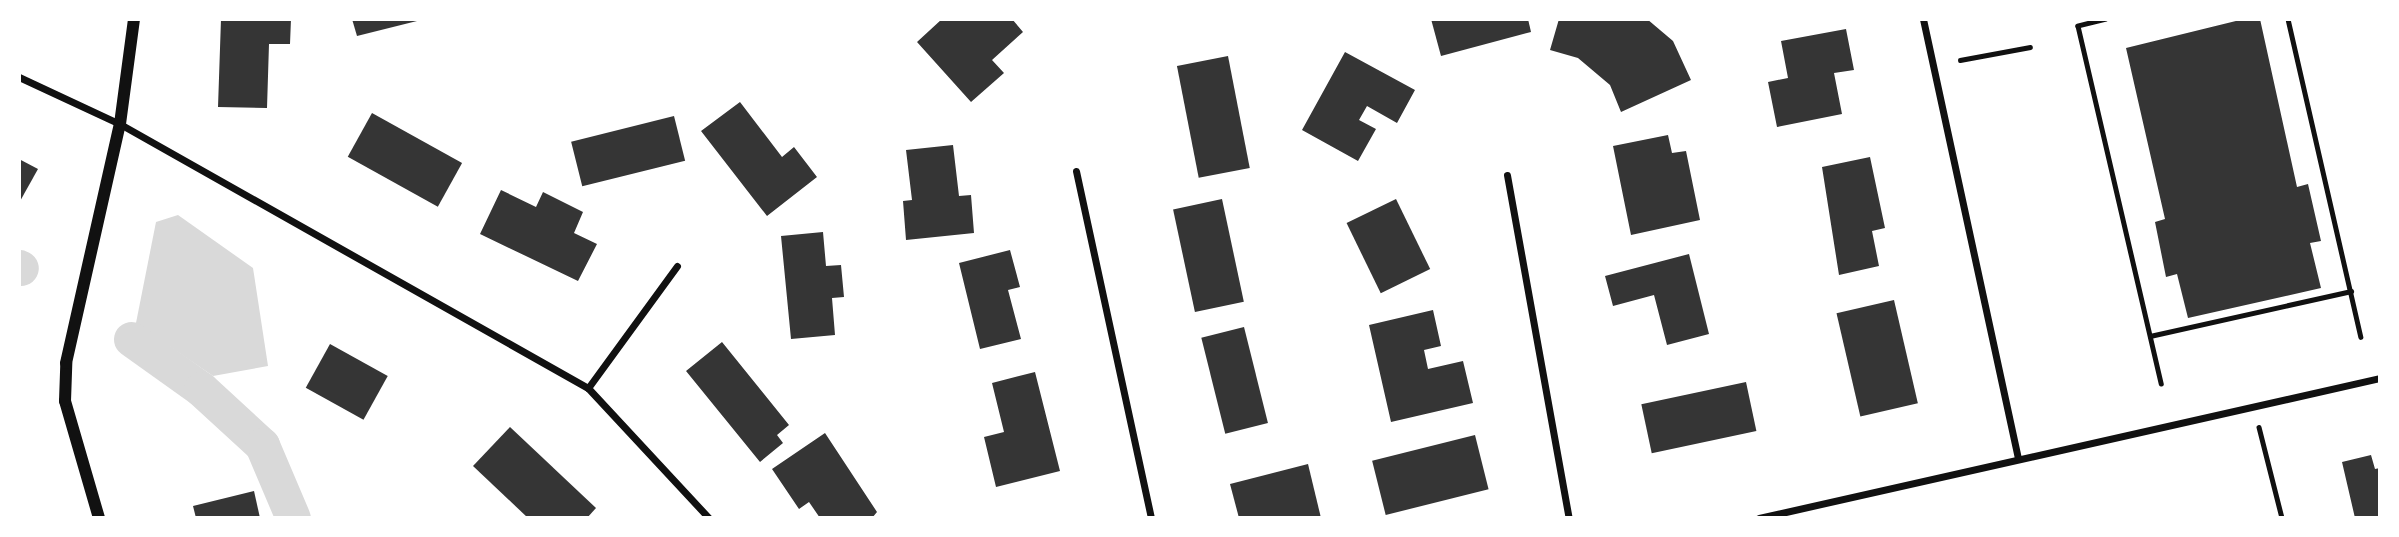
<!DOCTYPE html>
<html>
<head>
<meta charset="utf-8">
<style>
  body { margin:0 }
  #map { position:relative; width:2399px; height:537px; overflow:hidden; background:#fff; font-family:"Times New Roman",serif }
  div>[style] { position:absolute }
  .water>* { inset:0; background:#d9d9d9 }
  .canal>* { height:35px; margin:-17.5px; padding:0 17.5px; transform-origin:17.5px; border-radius:17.5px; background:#d9d9d9 }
  .building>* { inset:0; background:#353535; transform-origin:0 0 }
  .path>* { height:4.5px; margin:-2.25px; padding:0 2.25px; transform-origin:2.25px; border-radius:2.25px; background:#111 }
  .minor>* { height:7px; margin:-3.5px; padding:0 3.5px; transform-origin:3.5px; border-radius:3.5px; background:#111 }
  .tertiary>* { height:12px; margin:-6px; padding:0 6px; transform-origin:6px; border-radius:6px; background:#111 }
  span { translate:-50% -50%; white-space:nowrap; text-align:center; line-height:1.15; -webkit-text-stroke:5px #fff; paint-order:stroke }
  .frame { position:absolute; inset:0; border:21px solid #fff; pointer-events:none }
</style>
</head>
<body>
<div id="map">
  <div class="water">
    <div style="clip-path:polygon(178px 215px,253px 268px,268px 366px,213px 376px,136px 323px,156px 222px)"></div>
  </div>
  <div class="canal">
    <div style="left:19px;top:267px;width:2px;rotate:27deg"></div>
    <div style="left:131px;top:339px;width:86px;rotate:35.5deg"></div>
    <div style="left:201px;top:389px;width:83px;rotate:42.6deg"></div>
    <div style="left:262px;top:445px;width:79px;rotate:67deg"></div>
  </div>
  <div class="building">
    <div style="clip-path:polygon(221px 19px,291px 19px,290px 44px,269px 44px,267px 108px,218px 107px)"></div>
    <div style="clip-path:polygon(352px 19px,421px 19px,421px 20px,357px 36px)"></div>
    <div style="clip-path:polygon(942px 19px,1012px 19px,1023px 32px,992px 60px,1004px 73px,971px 102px,917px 42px)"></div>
    <div style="clip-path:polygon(1431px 19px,1528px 19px,1531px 32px,1441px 56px)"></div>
    <div style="clip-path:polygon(1559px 19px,1647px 19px,1673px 41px,1691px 80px,1621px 112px,1610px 85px,1578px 58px,1550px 50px)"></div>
    <div style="clip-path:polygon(2244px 19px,2260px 19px,2297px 187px,2308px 184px,2321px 241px,2310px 243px,2321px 288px,2188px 318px,2177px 274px,2166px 277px,2155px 222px,2165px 219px,2126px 48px)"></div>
    <div style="clip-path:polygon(1846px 29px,1854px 70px,1834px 73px,1842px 114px,1777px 127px,1768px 82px,1788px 78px,1781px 41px)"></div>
    <div style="clip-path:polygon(1345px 52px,1415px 90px,1397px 123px,1367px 106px,1359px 120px,1376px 129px,1358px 161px,1302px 130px)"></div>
    <div style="left:1228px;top:56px;width:114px;height:52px;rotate:79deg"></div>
    <div style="clip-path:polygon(740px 102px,782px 157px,794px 147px,817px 177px,767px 216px,701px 131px)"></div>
    <div style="left:372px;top:113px;width:103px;height:50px;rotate:29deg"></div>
    <div style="left:674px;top:116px;width:46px;height:106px;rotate:76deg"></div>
    <div style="clip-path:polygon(1668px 135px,1672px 153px,1686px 151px,1700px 220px,1631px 235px,1613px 146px)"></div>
    <div style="clip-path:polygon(953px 145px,959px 196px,971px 195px,974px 233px,906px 240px,903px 201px,912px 200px,906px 150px)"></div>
    <div style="clip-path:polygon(1870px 157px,1885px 228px,1872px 231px,1879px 266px,1839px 275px,1822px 167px)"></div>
    <div style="clip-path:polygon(19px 159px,38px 169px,19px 203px)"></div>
    <div style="clip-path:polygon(501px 190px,536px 207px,543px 192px,583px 212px,574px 233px,597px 244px,578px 281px,480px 234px)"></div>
    <div style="left:1222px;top:199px;width:105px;height:50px;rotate:78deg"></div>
    <div style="left:1396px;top:199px;width:78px;height:55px;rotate:64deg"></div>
    <div style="clip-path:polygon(823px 232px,826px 266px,841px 265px,844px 297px,832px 298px,835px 335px,791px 339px,781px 236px)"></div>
    <div style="clip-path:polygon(1010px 250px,1020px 287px,1008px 290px,1021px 339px,980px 349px,959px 263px)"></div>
    <div style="clip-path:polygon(1689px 254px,1709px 334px,1667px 345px,1654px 295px,1613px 306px,1605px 276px)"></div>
    <div style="left:1894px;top:300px;width:106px;height:59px;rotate:77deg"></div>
    <div style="clip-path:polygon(1433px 310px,1441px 346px,1424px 350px,1428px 369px,1463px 361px,1473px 403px,1391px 422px,1369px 325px)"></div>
    <div style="left:1244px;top:327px;width:99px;height:44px;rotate:76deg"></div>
    <div style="clip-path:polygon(722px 342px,789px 425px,777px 435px,783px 443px,760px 462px,686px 371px)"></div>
    <div style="left:330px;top:344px;width:66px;height:50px;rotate:29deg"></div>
    <div style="clip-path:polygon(1035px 372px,1060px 471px,996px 487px,984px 437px,1004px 432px,992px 383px)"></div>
    <div style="left:1746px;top:382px;width:50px;height:107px;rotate:78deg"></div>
    <div style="clip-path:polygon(510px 427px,596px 508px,587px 518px,528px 518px,473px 466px)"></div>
    <div style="clip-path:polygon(825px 433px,877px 512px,872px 518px,820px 518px,809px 502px,799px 509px,772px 469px)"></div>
    <div style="left:1475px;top:435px;width:56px;height:106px;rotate:76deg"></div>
    <div style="clip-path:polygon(2371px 455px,2375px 469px,2380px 468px,2380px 518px,2355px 518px,2342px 462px)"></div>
    <div style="clip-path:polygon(1308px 464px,1321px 518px,1239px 518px,1230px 484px)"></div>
    <div style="clip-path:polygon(254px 491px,260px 518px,196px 518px,193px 506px)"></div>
  </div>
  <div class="path">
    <div style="left:2106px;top:19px;width:29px;rotate:166deg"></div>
    <div style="left:2078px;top:26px;width:367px;rotate:76.9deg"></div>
    <div style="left:2288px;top:19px;width:326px;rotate:77.1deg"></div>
    <div style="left:1960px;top:60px;width:71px;rotate:-10.5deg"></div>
    <div style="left:2150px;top:336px;width:206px;rotate:-12.6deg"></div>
    <div style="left:2259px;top:427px;width:94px;rotate:75.8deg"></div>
  </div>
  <div class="minor">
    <div style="left:1923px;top:19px;width:448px;rotate:77.8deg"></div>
    <div style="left:19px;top:77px;width:111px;rotate:25deg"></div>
    <div style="left:120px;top:124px;width:537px;rotate:29.43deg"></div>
    <div style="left:588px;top:388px;width:178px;rotate:47.1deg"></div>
    <div style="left:1076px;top:171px;width:355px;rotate:77.8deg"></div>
    <div style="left:1507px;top:175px;width:349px;rotate:79.8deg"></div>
    <div style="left:588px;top:388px;width:151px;rotate:-53.9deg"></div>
    <div style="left:1759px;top:518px;width:637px;rotate:-12.7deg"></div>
  </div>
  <div class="tertiary">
    <div style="left:99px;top:518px;width:122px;rotate:-106.2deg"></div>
    <div style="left:65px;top:401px;width:38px;rotate:-88deg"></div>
    <div style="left:66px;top:363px;width:245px;rotate:-77.3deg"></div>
    <div style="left:120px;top:124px;width:106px;rotate:-82.4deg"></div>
  </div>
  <div class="frame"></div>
</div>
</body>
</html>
